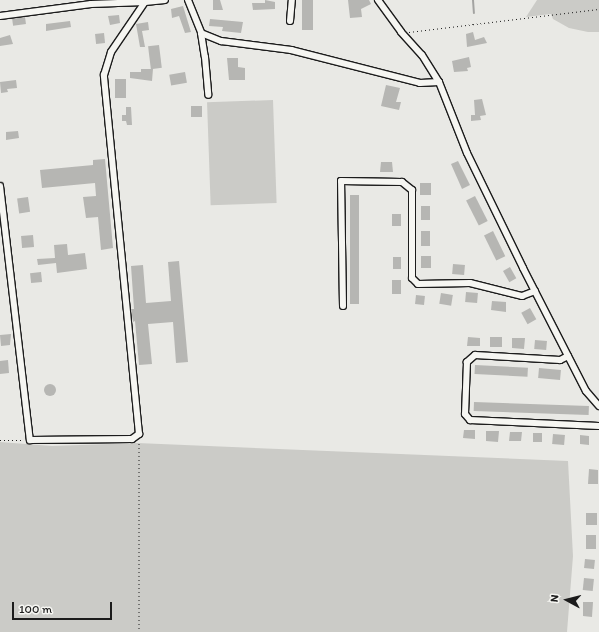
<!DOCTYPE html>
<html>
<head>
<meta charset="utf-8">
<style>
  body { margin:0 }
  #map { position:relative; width:599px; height:632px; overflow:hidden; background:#e9e9e5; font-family:Itim,sans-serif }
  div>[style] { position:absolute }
  .green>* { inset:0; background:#cbcbc7; transform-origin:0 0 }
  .stream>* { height:2px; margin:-1px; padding:0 1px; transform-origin:1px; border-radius:1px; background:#a3a3a1 }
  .building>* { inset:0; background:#b6b6b3; transform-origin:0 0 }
  .round { border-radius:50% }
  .path>* { height:1px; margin-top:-0.5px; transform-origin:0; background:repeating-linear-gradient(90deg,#1c1c1c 0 1px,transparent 0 4px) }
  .roads { filter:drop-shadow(1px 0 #1c1c1c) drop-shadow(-1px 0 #1c1c1c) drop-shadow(0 1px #1c1c1c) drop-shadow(0 -1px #1c1c1c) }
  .street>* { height:6px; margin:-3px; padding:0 3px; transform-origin:3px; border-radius:3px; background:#f6f6f2 }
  span { translate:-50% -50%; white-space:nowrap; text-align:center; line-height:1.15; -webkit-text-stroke:3px #f6f6f2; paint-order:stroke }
  .north { position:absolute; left:547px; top:580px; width:40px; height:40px; -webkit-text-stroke:3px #f6f6f2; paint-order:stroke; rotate:277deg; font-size:11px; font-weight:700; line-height:16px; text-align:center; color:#1c1c1c }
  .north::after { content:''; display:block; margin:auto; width:14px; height:18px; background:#1c1c1c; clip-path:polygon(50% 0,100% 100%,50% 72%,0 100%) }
  .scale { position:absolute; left:12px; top:602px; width:100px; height:18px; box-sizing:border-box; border:2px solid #1c1c1c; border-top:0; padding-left:5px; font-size:12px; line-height:14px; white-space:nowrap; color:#1c1c1c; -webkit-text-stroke:3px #f6f6f2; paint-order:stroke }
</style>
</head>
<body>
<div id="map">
  <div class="green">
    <div style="clip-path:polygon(537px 0,599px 0,599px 32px,588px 32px,569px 28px,553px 19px,551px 14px,526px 17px)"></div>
    <div style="left:273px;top:100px;width:103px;height:66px;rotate:88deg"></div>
    <div style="clip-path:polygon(0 442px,52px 446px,137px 443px,568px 461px,573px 556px,567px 632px,0 632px)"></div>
  </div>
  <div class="stream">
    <div style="left:473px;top:0;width:13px;rotate:86deg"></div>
  </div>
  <div class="building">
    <div style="clip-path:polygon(213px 0,220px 0,223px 10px,213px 10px)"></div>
    <div style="clip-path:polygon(265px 0,275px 2px,275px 9px,253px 10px,252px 3px,265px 3px)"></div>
    <div style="left:302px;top:0;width:11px;height:30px"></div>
    <div style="clip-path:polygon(348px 0,369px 0,371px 4px,361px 9px,362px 17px,350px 18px)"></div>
    <div style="clip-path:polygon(183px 6px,191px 32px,185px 33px,179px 16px,172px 18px,171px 9px)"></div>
    <div style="clip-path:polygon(119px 15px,120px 23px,110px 25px,108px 16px)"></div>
    <div style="left:25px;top:17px;width:7px;height:13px;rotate:82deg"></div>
    <div style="clip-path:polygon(210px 19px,243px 22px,241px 33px,222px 31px,223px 27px,209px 26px)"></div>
    <div style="clip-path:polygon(70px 21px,71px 27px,46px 31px,46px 24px)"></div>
    <div style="clip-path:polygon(148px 22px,149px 30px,142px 31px,145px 47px,140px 47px,136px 24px)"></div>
    <div style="clip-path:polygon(473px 32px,475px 40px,484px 37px,487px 43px,467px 47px,466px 34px)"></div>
    <div style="left:104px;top:33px;width:10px;height:9px;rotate:84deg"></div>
    <div style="clip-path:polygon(10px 35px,13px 44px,0 46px,0 38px)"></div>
    <div style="left:159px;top:45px;width:23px;height:11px;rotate:83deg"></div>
    <div style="clip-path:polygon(469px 57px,471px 67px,467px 68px,468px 71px,454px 72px,452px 61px)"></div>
    <div style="clip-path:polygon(227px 58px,238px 58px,238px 67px,245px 68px,245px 80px,229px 80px)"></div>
    <div style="clip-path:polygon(141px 69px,153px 69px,152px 81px,130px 78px,130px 72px,141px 72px)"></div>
    <div style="left:185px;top:72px;width:11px;height:16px;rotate:80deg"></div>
    <div style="left:115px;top:79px;width:11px;height:19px"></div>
    <div style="clip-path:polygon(16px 80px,17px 88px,7px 89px,8px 92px,1px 93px,0 82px)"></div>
    <div style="clip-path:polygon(386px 85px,400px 88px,396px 102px,401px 102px,399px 110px,381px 106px)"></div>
    <div style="clip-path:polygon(482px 99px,486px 115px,480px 116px,481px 120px,471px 121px,471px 115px,475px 115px,474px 100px)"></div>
    <div style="left:191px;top:106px;width:11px;height:11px"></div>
    <div style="clip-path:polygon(126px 107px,131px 107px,132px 125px,127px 125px,126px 121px,122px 121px,122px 115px,126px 115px)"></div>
    <div style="clip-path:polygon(18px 131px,19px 138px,6px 140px,6px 132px)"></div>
    <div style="clip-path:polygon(105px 159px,113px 248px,101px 250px,98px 217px,86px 218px,83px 197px,96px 196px,95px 183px,42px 188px,40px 170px,93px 165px,93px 160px)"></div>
    <div style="clip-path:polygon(458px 161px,470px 185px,462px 189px,451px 164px)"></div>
    <div style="clip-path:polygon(381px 162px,392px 162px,393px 172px,380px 172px)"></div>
    <div style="left:420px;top:183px;width:11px;height:12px"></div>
    <div style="left:350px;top:195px;width:9px;height:109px"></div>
    <div style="left:475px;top:196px;width:28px;height:10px;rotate:63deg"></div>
    <div style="left:28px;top:197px;width:15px;height:11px;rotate:82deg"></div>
    <div style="left:421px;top:206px;width:9px;height:14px"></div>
    <div style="left:392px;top:214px;width:9px;height:12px"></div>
    <div style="left:421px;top:231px;width:9px;height:15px"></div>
    <div style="left:493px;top:231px;width:28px;height:10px;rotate:64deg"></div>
    <div style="left:33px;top:235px;width:12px;height:12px;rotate:85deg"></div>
    <div style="clip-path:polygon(67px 244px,68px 255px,85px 253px,87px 269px,57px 273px,56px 263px,38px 265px,37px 259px,55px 258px,54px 245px)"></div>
    <div style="left:421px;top:256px;width:10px;height:12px"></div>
    <div style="left:393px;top:257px;width:8px;height:12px"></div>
    <div style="clip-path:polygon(179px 261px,188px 362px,176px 363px,173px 322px,148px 324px,152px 364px,139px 365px,135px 321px,133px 322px,131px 309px,134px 309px,131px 266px,143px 265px,146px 303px,171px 301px,168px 262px)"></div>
    <div style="left:453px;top:264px;width:12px;height:10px;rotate:5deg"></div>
    <div style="left:510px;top:267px;width:13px;height:8px;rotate:61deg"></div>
    <div style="left:41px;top:272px;width:10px;height:11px;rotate:84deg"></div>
    <div style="left:392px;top:280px;width:9px;height:14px"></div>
    <div style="left:466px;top:292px;width:12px;height:10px;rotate:5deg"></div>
    <div style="left:441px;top:293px;width:12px;height:11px;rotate:9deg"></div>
    <div style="left:416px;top:295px;width:9px;height:9px;rotate:6deg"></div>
    <div style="clip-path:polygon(492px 301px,506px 302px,506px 312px,491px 310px)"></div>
    <div style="left:530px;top:308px;width:13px;height:10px;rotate:61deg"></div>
    <div style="clip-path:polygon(11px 334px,10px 345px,1px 346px,0 335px)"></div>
    <div style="clip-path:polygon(468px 337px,480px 338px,480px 346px,467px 346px)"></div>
    <div style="left:490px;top:337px;width:12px;height:10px"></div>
    <div style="clip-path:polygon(512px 338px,525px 338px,524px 349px,512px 348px)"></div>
    <div style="left:535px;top:340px;width:12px;height:9px;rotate:5deg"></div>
    <div style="clip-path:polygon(8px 360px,9px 373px,0 374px,0 361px)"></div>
    <div style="left:475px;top:365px;width:53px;height:9px;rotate:3deg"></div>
    <div style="left:539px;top:368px;width:22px;height:10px;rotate:5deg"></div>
    <div class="round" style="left:44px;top:384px;width:12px;height:12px"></div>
    <div style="left:474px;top:402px;width:115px;height:9px;rotate:2deg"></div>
    <div style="clip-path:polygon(464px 430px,475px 430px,475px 439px,463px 438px)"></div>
    <div style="clip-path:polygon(486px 431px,499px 431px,498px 442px,486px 441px)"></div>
    <div style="clip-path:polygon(510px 432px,522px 432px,521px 441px,509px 441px)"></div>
    <div style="left:533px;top:433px;width:9px;height:9px"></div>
    <div style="left:553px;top:434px;width:12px;height:10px;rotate:5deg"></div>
    <div style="clip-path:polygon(580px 435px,589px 436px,589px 445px,580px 444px)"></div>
    <div style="clip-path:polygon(589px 469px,598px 470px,598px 484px,588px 484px)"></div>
    <div style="left:586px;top:513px;width:11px;height:12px"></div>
    <div style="left:586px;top:535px;width:10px;height:14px"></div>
    <div style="left:585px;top:559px;width:10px;height:9px;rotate:6deg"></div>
    <div style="left:584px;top:578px;width:10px;height:12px;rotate:6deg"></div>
    <div style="clip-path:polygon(583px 602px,593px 602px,592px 617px,583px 616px)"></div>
  </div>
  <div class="path">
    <div style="left:409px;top:32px;width:191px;rotate:-6.9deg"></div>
    <div style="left:0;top:440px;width:23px"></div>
    <div style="left:139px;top:632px;width:189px;rotate:-90deg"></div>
  </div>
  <div class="roads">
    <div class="street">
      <div style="left:188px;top:0;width:35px;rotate:68deg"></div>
      <div style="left:201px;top:33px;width:22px;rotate:22deg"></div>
      <div style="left:221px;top:41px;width:71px;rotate:7.3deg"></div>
      <div style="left:291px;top:50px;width:133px;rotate:14.3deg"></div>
      <div style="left:420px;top:83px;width:19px;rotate:-3deg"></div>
      <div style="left:378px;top:0;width:39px;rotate:54deg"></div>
      <div style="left:401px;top:32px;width:31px;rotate:48deg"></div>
      <div style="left:422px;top:55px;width:32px;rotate:58deg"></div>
      <div style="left:439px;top:82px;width:76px;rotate:68.5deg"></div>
      <div style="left:467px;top:153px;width:128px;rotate:64deg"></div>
      <div style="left:523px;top:268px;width:138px;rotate:62.9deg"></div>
      <div style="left:586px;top:391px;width:20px;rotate:49deg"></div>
      <div style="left:0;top:16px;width:92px;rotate:-7.5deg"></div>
      <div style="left:91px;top:4px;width:54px;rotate:-2.1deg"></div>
      <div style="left:290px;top:21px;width:21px;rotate:-85deg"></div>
      <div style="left:201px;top:33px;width:24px;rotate:81deg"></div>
      <div style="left:205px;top:57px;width:38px;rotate:85deg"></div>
      <div style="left:0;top:186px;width:256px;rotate:83.3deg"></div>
      <div style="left:30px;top:440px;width:102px;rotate:-0.6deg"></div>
      <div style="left:132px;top:439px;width:9px;rotate:-36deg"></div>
      <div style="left:139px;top:434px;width:361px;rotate:-95.6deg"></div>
      <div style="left:104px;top:75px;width:24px;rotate:-73deg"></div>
      <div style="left:111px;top:52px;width:60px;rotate:-55.8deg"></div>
      <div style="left:145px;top:2px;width:20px;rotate:-6deg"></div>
      <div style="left:343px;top:306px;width:125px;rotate:-90.9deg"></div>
      <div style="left:341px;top:181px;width:61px;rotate:0.9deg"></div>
      <div style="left:402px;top:182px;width:13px;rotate:39deg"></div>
      <div style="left:412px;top:190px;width:88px;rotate:90deg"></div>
      <div style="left:412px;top:278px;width:8px;rotate:45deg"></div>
      <div style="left:418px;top:284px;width:52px;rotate:-1.1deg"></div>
      <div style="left:470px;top:283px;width:54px;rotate:14deg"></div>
      <div style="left:522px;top:296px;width:14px;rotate:-21deg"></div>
      <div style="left:568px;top:356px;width:9px;rotate:153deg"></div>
      <div style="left:560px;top:360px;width:85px;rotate:-176.6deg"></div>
      <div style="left:475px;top:355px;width:11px;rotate:139deg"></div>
      <div style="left:467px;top:362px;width:52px;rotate:92.2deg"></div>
      <div style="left:465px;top:414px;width:8px;rotate:50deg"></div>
      <div style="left:470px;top:420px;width:129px;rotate:2.7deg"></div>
    </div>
  </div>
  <div class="north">N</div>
  <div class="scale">100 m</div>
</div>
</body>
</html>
